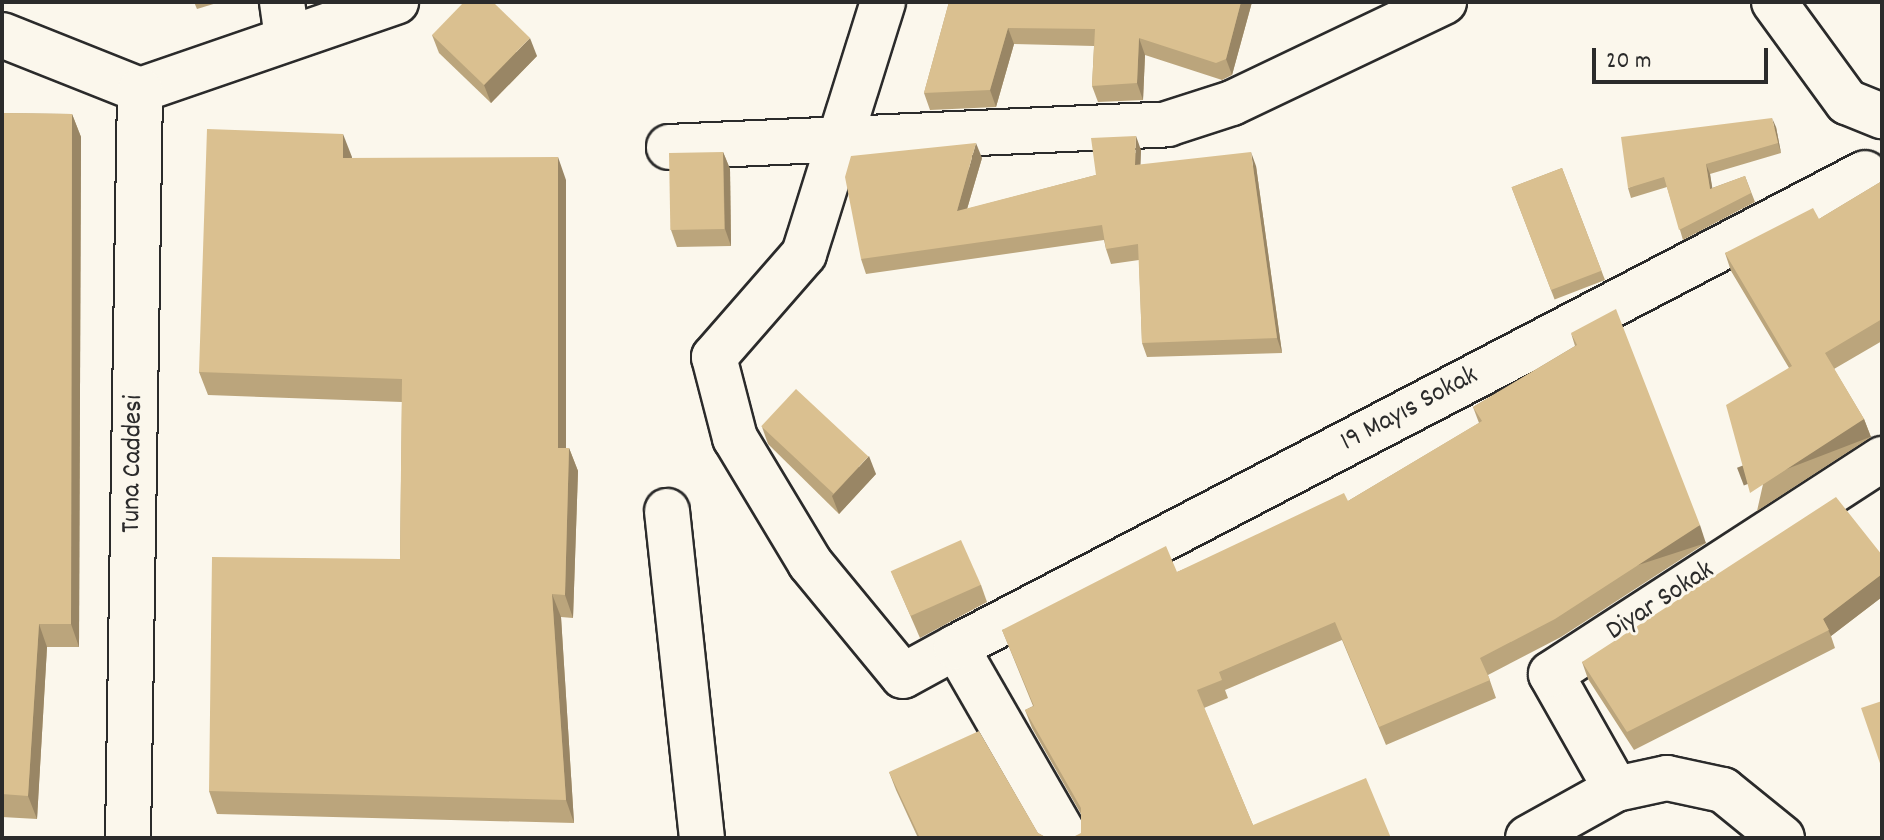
<!DOCTYPE html>
<html>
<head>
<meta charset="utf-8">
<style>
  body { margin:0 }
  #map { position:relative; width:1884px; height:840px; overflow:hidden; background:#fbf7ec; font-family:Dekko,sans-serif }
  div>[style] { position:absolute }
  .roads { filter:drop-shadow(2px 0 #2b2b2b) drop-shadow(-2px 0 #2b2b2b) drop-shadow(0 2px #2b2b2b) drop-shadow(0 -2px #2b2b2b) }
  .minor>* { height:44px; margin:-22px; padding:0 22px; transform-origin:22px; border-radius:22px; background:#fbf7ec }
  .wall>* { inset:0; background:#bba57c; transform-origin:0 0 }
  .shaded-wall>* { inset:0; background:#998665; transform-origin:0 0 }
  .building>* { inset:0; background:#dac090; transform-origin:0 0 }
  span { translate:-50% -50%; white-space:nowrap; text-align:center; line-height:1.15; -webkit-text-stroke:6px #fbf7ec; paint-order:stroke }
  .street-label { font-size:28px; color:#2b2b2b }
  .frame { position:absolute; inset:0; border:4px solid #2b2b2b; pointer-events:none }
  .scale { position:absolute; left:1592px; top:48px; width:176px; height:36px; box-sizing:border-box; border:4px solid #2b2b2b; border-top:0; padding-left:10px; font-size:24px; line-height:28px; white-space:nowrap; color:#2b2b2b; -webkit-text-stroke:6px #fbf7ec; paint-order:stroke }
</style>
</head>
<body>
<div id="map">
  <div class="roads">
    <div class="minor">
      <div style="left:282px;top:2px;width:36px;rotate:82deg"></div>
      <div style="left:883px;top:2px;width:264px;rotate:107.4deg"></div>
      <div style="left:804px;top:254px;width:137px;rotate:131.1deg"></div>
      <div style="left:714px;top:357px;width:84px;rotate:75.5deg"></div>
      <div style="left:735px;top:438px;width:146px;rotate:59deg"></div>
      <div style="left:810px;top:563px;width:146px;rotate:50.5deg"></div>
      <div style="left:903px;top:676px;width:60px;rotate:-28.7deg"></div>
      <div style="left:956px;top:647px;width:220px;rotate:60.1deg"></div>
      <div style="left:1774px;top:2px;width:124px;rotate:53.9deg"></div>
      <div style="left:1847px;top:102px;width:38px;rotate:22deg"></div>
      <div style="left:2px;top:35px;width:149px;rotate:21.7deg"></div>
      <div style="left:140px;top:90px;width:271px;rotate:-19deg"></div>
      <div style="left:669px;top:147px;width:499px;rotate:-2.6deg"></div>
      <div style="left:1167px;top:124px;width:68px;rotate:-17.9deg"></div>
      <div style="left:1232px;top:103px;width:235px;rotate:-25.5deg"></div>
      <div style="left:667px;top:511px;width:329px;rotate:83.9deg"></div>
      <div style="left:956px;top:647px;width:1025px;rotate:-27.54deg"></div>
      <div style="left:1616px;top:789px;width:132px;rotate:-119.5deg"></div>
      <div style="left:1551px;top:674px;width:395px;rotate:-33deg"></div>
      <div style="left:128px;top:838px;width:748px;rotate:-89.08deg"></div>
      <div style="left:1528px;top:838px;width:101px;rotate:-29.1deg"></div>
      <div style="left:1616px;top:789px;width:52px;rotate:-12.2deg"></div>
      <div style="left:1667px;top:778px;width:57px;rotate:12.1deg"></div>
      <div style="left:1723px;top:790px;width:76px;rotate:39.1deg"></div>
    </div>
  </div>
  <div class="wall">
    <div style="clip-path:polygon(194px 2px,220px 2px,197px 9px)"></div>
    <div style="clip-path:polygon(949px 2px,1252px 2px,1232px 75px,1222px 80px,1145px 55px,1143px 100px,1098px 102px,1092px 86px,1094px 46px,1014px 44px,996px 107px,930px 110px,924px 93px)"></div>
    <div style="clip-path:polygon(432px 35px,537px 56px,491px 103px,439px 53px)"></div>
    <div style="clip-path:polygon(2px 113px,72px 114px,81px 137px,79px 647px,47px 647px,37px 819px,2px 817px)"></div>
    <div style="clip-path:polygon(1776px 127px,1781px 153px,1710px 174px,1712px 188px,1745px 176px,1755px 202px,1683px 240px,1667px 187px,1631px 198px,1628px 188px)"></div>
    <div style="clip-path:polygon(1141px 150px,1140px 165px,1256px 166px,1282px 353px,1147px 357px,1142px 343px,1139px 260px,1111px 264px,1106px 249px,1104px 240px,866px 274px,861px 259px,982px 158px,967px 209px,1096px 175px)"></div>
    <div style="clip-path:polygon(723px 152px,730px 169px,731px 246px,677px 247px,671px 230px)"></div>
    <div style="clip-path:polygon(352px 158px,566px 180px,566px 448px,569px 448px,578px 471px,573px 618px,561px 617px,574px 823px,217px 814px,209px 791px,400px 559px,402px 402px,208px 395px,199px 372px)"></div>
    <div style="left:1562px;top:168px;width:120px;height:54px;rotate:69deg"></div>
    <div style="clip-path:polygon(1882px 181px,1882px 341px,1834px 369px,1864px 419px,1871px 437px,1757px 511px,1789px 368px,1731px 271px,1725px 253px,1819px 219px)"></div>
    <div style="clip-path:polygon(1571px 333px,1706px 543px,1561px 637px,1488px 675px,1496px 698px,1386px 745px,1342px 640px,1225px 690px,1228px 698px,1204px 708px,1253px 825px,1391px 838px,1081px 833px,1081px 814px,1032px 728px,1025px 710px,1033px 706px,1002px 630px,1177px 572px,1348px 501px,1479px 423px,1473px 407px,1575px 346px)"></div>
    <div style="clip-path:polygon(762px 427px,876px 474px,839px 514px,768px 444px)"></div>
    <div style="clip-path:polygon(1882px 555px,1882px 597px,1831px 636px,1835px 648px,1634px 750px,1588px 679px,1582px 662px)"></div>
    <div style="clip-path:polygon(891px 571px,981px 585px,987px 602px,920px 638px)"></div>
    <div style="clip-path:polygon(889px 772px,1038px 833px,1047px 838px,918px 838px,896px 790px)"></div>
  </div>
  <div class="shaded-wall">
    <div style="clip-path:polygon(1241px 2px,1252px 2px,1232px 75px,1226px 59px)"></div>
    <div style="clip-path:polygon(1008px 28px,1014px 44px,996px 107px,990px 90px)"></div>
    <div style="clip-path:polygon(530px 38px,537px 56px,491px 103px,484px 85px)"></div>
    <div style="clip-path:polygon(1139px 38px,1145px 55px,1143px 100px,1137px 83px)"></div>
    <div style="clip-path:polygon(72px 114px,81px 137px,79px 647px,71px 624px)"></div>
    <div style="clip-path:polygon(1772px 118px,1776px 127px,1781px 153px,1778px 143px)"></div>
    <div style="clip-path:polygon(343px 134px,352px 157px,351px 181px,343px 158px)"></div>
    <div style="clip-path:polygon(1136px 136px,1141px 150px,1140px 180px,1135px 165px)"></div>
    <div style="clip-path:polygon(976px 143px,982px 158px,962px 226px,957px 211px)"></div>
    <div style="clip-path:polygon(723px 152px,730px 169px,731px 246px,725px 229px)"></div>
    <div style="clip-path:polygon(1251px 152px,1256px 166px,1282px 353px,1277px 338px)"></div>
    <div style="clip-path:polygon(558px 157px,566px 180px,566px 471px,558px 448px)"></div>
    <div style="clip-path:polygon(1706px 164px,1710px 174px,1714px 198px,1710px 189px)"></div>
    <div style="left:1864px;top:419px;width:19px;height:136px;rotate:69deg"></div>
    <div style="clip-path:polygon(569px 448px,578px 471px,573px 618px,565px 595px)"></div>
    <div style="clip-path:polygon(869px 456px,876px 474px,839px 514px,832px 496px)"></div>
    <div style="left:1700px;top:525px;width:19px;height:173px;rotate:72deg"></div>
    <div style="clip-path:polygon(1882px 574px,1882px 597px,1831px 636px,1823px 619px)"></div>
    <div style="clip-path:polygon(552px 594px,561px 617px,574px 823px,566px 800px)"></div>
    <div style="clip-path:polygon(39px 624px,47px 647px,37px 819px,28px 796px)"></div>
  </div>
  <div class="building">
    <div style="clip-path:polygon(464px 2px,493px 2px,530px 38px,484px 85px,432px 35px)"></div>
    <div style="clip-path:polygon(949px 2px,1241px 2px,1226px 59px,1216px 63px,1139px 38px,1137px 83px,1092px 86px,1095px 29px,1008px 28px,990px 90px,924px 93px)"></div>
    <div style="clip-path:polygon(2px 113px,72px 114px,71px 624px,39px 624px,28px 796px,2px 794px)"></div>
    <div style="clip-path:polygon(1772px 118px,1778px 143px,1706px 164px,1710px 189px,1745px 176px,1751px 193px,1679px 230px,1664px 177px,1628px 188px,1621px 137px)"></div>
    <div style="clip-path:polygon(207px 129px,343px 134px,343px 158px,558px 157px,558px 448px,569px 448px,565px 595px,552px 594px,566px 800px,209px 791px,212px 557px,400px 559px,402px 379px,199px 372px)"></div>
    <div style="clip-path:polygon(1136px 136px,1135px 165px,1251px 152px,1277px 338px,1142px 343px,1138px 244px,1106px 249px,1102px 225px,861px 259px,845px 177px,851px 156px,976px 143px,957px 211px,1096px 175px,1091px 138px)"></div>
    <div style="left:723px;top:152px;width:77px;height:54px;rotate:89deg"></div>
    <div style="left:1562px;top:168px;width:110px;height:54px;rotate:69deg"></div>
    <div style="clip-path:polygon(1882px 181px,1882px 319px,1825px 353px,1864px 419px,1750px 493px,1726px 405px,1792px 366px,1725px 253px,1813px 208px,1819px 219px)"></div>
    <div style="clip-path:polygon(1616px 309px,1700px 525px,1555px 619px,1480px 658px,1490px 680px,1379px 727px,1335px 622px,1219px 672px,1222px 680px,1197px 690px,1253px 825px,1366px 778px,1391px 838px,1071px 838px,1081px 833px,1081px 808px,1025px 710px,1034px 706px,1002px 630px,1166px 546px,1177px 572px,1344px 493px,1348px 501px,1482px 421px,1473px 407px,1577px 345px,1571px 333px)"></div>
    <div style="left:796px;top:389px;width:99px;height:51px;rotate:43deg"></div>
    <div style="clip-path:polygon(1836px 497px,1882px 555px,1882px 574px,1823px 619px,1829px 630px,1627px 732px,1582px 662px)"></div>
    <div style="left:961px;top:540px;width:49px;height:77px;rotate:66deg"></div>
    <div style="clip-path:polygon(1882px 701px,1882px 769px,1861px 708px)"></div>
    <div style="clip-path:polygon(979px 731px,1038px 833px,1047px 838px,920px 838px,889px 772px)"></div>
  </div>
  <div class="street-label">
    <span style="left:1410px;top:410px;rotate:-28deg">19 Mayıs Sokak</span>
    <span style="left:134px;top:464px;rotate:-89deg">Tuna Caddesi</span>
    <span style="left:1661px;top:602px;rotate:-33deg">Diyar Sokak</span>
  </div>
  <div class="frame"></div>
  <div class="scale">20 m</div>
</div>
</body>
</html>
